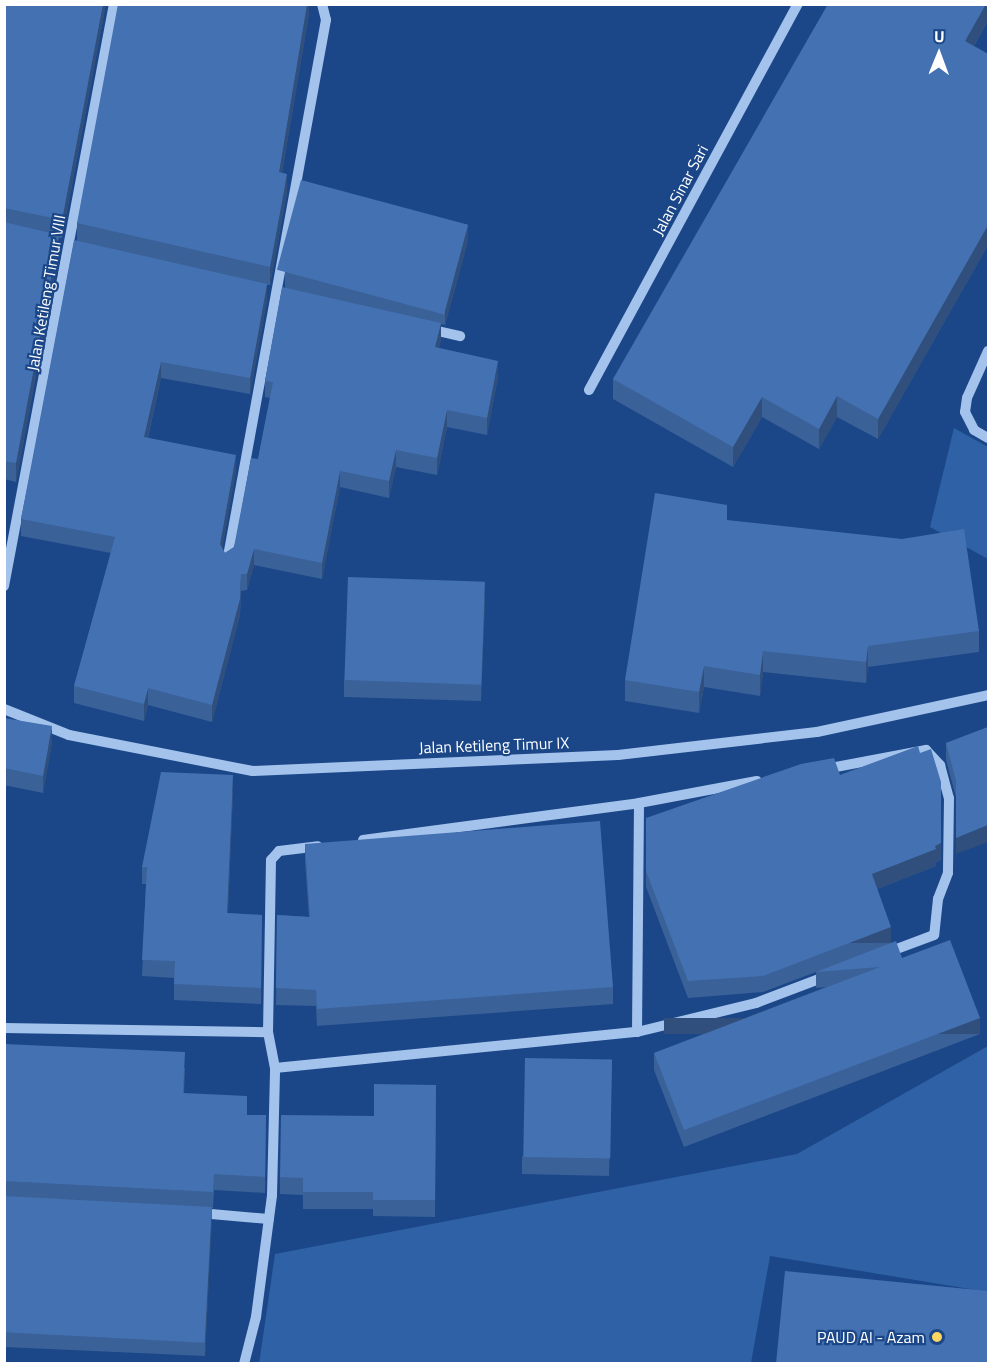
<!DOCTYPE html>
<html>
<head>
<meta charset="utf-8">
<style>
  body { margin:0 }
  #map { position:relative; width:993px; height:1368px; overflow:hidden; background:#1b4788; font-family:"Titillium Web",sans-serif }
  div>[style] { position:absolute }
  .green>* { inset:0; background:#2e61a6 }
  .minor>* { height:10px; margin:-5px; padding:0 5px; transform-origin:5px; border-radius:5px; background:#a4c3ec }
  .wall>* { inset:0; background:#3a6198 }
  .shaded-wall>* { inset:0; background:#304f7c; transform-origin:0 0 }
  .building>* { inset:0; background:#4471b1; transform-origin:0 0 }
  .dots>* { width:16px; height:16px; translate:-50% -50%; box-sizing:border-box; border:3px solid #1b4788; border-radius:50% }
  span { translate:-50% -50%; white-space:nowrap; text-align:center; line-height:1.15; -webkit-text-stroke:4.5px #1b4788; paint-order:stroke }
  .street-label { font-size:16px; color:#fff }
  .poi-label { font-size:16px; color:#fff }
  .right { translate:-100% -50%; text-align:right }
  .frame { position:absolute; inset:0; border:6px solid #fff; pointer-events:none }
  .north { position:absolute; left:909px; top:24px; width:60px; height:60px; -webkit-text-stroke:4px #1b4788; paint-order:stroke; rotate:1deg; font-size:16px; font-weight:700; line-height:24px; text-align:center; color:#fff }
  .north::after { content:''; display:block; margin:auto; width:21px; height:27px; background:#fff; clip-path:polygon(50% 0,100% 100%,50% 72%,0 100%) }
</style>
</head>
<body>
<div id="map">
  <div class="green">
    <div style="clip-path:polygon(954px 428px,988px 447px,988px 559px,930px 527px)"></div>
    <div style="clip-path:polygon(988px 1046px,988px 1292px,770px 1256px,751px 1363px,259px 1364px,275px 1254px,797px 1154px)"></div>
  </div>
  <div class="minor">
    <div style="left:429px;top:329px;width:32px;rotate:13deg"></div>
    <div style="left:988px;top:351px;width:51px;rotate:114.1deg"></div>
    <div style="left:967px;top:398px;width:14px;rotate:98deg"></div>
    <div style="left:965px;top:412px;width:20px;rotate:63deg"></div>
    <div style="left:974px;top:430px;width:16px;rotate:30deg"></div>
    <div style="left:589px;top:390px;width:439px;rotate:-61.6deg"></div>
    <div style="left:227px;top:562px;width:551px;rotate:-79.65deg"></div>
    <div style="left:326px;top:20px;width:16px;rotate:-104deg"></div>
    <div style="left:4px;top:586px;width:592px;rotate:-79.3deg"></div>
    <div style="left:4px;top:709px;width:70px;rotate:21.8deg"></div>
    <div style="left:69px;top:735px;width:187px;rotate:11.1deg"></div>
    <div style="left:253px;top:771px;width:365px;rotate:-2.5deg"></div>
    <div style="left:618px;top:755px;width:200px;rotate:-6.6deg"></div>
    <div style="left:817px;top:732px;width:175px;rotate:-12.2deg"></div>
    <div style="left:825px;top:769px;width:103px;rotate:-10.7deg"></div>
    <div style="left:926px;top:750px;width:21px;rotate:47deg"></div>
    <div style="left:940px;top:765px;width:34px;rotate:75deg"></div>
    <div style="left:949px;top:798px;width:75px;rotate:90.8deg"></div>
    <div style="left:948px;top:873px;width:28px;rotate:111deg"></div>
    <div style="left:938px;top:899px;width:36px;rotate:96deg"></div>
    <div style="left:934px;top:935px;width:51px;rotate:159.4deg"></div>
    <div style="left:363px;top:840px;width:278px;rotate:-7.6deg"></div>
    <div style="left:639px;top:803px;width:120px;rotate:-10.6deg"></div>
    <div style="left:4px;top:1028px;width:264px;rotate:0.9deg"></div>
    <div style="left:637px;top:1032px;width:122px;rotate:-13.7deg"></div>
    <div style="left:756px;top:1003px;width:76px;rotate:-20.8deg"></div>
    <div style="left:275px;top:1068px;width:364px;rotate:-5.7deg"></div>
    <div style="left:637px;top:1032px;width:229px;rotate:-89.5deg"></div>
    <div style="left:200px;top:1213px;width:69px;rotate:5deg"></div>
    <div style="left:244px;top:1364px;width:49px;rotate:-75.7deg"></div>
    <div style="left:256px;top:1317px;width:123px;rotate:-82.5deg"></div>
    <div style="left:272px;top:1195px;width:127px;rotate:-88.6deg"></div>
    <div style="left:275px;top:1068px;width:37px;rotate:-101deg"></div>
    <div style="left:268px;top:1032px;width:172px;rotate:-89deg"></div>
    <div style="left:271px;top:860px;width:12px;rotate:-48deg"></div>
    <div style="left:279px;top:851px;width:39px;rotate:-7deg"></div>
  </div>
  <div class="wall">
    <div style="clip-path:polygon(4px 4px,106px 4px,62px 238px,59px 238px,59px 253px,16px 482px,4px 479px)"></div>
    <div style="clip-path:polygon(307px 4px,309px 4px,309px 14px,282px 173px,287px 192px,270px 285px,267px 285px,267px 300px,250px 394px,161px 378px,148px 438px,236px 471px,222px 548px,225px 553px,234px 547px,258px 459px,270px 398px,265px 397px,265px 381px,285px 288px,285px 272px,468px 241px,445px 325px,441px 324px,441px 339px,439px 348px,498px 377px,487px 435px,447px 427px,437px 475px,396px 467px,389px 498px,340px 487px,322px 579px,254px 565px,247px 590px,241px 591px,240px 615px,212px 722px,148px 705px,144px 721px,74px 703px,74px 686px,111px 553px,21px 536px,21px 519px,77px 241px,77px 223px)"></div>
    <div style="clip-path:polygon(988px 4px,988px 21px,974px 46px,988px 54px,988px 245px,878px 439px,837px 417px,819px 449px,762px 417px,733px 467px,613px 399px,613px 379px)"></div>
    <div style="clip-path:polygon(727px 520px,979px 631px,979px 652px,868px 667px,866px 683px,763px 672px,760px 696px,704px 687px,699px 713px,625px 701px,625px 680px)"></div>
    <div style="clip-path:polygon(485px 598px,481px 701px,344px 697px,344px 680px)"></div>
    <div style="clip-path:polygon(4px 718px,52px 742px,43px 793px,4px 785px)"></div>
    <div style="clip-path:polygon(988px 727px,956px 854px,956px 797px,946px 760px,946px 743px)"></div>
    <div style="clip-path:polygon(840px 775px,941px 860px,936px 862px,936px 866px,877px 889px,891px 943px,902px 958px,980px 1034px,684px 1147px,654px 1070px,654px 1053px,826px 987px,816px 988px,816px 972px,763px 992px,688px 998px,646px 887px,646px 818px)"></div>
    <div style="clip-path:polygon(233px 792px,228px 913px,262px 915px,261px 1004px,174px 1000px,174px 978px,142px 976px,146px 884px,142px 884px,142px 867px)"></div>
    <div style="clip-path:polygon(305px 844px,613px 987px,613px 1004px,317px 1026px,316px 1006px,276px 1005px,277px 915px,309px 917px,305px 861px)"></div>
    <div style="clip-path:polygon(4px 1044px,185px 1068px,184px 1093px,247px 1115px,266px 1115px,265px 1193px,214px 1190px,213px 1208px,212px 1208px,205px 1356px,4px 1347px)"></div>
    <div style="clip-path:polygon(612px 1060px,609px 1176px,522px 1174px,522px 1157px)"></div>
    <div style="clip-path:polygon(436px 1085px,435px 1217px,373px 1216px,373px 1209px,303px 1209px,303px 1195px,280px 1194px,280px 1177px,374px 1116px)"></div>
  </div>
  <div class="shaded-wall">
    <div style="clip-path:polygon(103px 4px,106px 4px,62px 238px,62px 220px)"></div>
    <div style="clip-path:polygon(307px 4px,309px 4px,309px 14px,279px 190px,279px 172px)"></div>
    <div style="clip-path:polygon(986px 4px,988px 4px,988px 21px,965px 61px,965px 41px)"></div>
    <div style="clip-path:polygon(287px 174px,287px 192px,270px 285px,270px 267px)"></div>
    <div style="clip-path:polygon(468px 224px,468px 241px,445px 325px,445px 308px)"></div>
    <div style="clip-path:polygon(988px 225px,988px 245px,878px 439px,878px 419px)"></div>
    <div style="clip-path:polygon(59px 235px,59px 253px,16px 482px,16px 463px)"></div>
    <div style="clip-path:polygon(267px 284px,267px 300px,250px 394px,250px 378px)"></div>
    <div style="clip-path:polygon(441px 323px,441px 339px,435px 364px,435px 347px)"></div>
    <div style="clip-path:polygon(498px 361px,498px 377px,487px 435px,487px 418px)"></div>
    <div style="clip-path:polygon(161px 362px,161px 378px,144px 453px,144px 437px)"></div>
    <div style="clip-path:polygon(837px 396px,837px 417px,819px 449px,819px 429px)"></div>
    <div style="clip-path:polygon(762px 397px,762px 417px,733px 467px,733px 447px)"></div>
    <div style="clip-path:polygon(447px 410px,447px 427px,437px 475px,437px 458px)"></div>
    <div style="clip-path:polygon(396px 450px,396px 467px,389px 498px,389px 481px)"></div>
    <div style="clip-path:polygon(236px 455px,236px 471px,220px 561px,220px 544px)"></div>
    <div style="clip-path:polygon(340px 471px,340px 487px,322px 579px,322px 563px)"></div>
    <div style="clip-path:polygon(254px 549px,254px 565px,247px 590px,247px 574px)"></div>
    <div style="clip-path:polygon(241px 574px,240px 615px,212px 722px,212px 705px)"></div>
    <div style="clip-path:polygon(485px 581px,485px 598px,481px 701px,481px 684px)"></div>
    <div style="clip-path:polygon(868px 646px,868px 667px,866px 683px,866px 662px)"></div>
    <div style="clip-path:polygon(763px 651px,763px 672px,760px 696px,760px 675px)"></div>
    <div style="clip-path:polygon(704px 666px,704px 687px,699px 713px,699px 692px)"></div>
    <div style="clip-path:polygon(148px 688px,148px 705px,144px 721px,144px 704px)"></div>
    <div style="clip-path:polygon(52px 726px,52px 742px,43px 793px,43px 776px)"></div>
    <div style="clip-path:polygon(233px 775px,233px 792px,227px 929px,227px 913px)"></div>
    <div style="clip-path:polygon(941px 782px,941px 860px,936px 862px,936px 866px,872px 891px,872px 874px)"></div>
    <div style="clip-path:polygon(988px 825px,988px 842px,956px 854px,956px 838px)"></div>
    <div style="left:891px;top:927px;width:16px;height:137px;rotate:90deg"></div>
    <div style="left:980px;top:1018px;width:16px;height:316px;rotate:90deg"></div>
    <div style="clip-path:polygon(212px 1207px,212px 1223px,205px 1356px,205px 1340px)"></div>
  </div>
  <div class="building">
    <div style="clip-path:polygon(4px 4px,103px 4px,62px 220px,4px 208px)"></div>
    <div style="clip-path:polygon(118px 4px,307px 4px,279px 172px,287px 174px,270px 267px,77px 223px)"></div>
    <div style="clip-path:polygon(828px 4px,986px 4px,965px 41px,988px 54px,988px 225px,878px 419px,837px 396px,819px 429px,762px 397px,733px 447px,613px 379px)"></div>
    <div style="left:301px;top:180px;width:173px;height:93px;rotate:15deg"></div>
    <div style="clip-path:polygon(4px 222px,59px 235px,16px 463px,4px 461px)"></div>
    <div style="clip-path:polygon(74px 240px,267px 284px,250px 378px,161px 362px,144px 437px,236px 455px,220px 544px,225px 553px,234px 547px,251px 458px,258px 459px,273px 382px,265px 381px,282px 287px,441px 323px,435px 347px,498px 361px,487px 418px,447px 410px,437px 458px,396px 450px,389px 481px,340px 471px,322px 563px,254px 549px,247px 574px,241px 574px,240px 599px,212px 705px,148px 688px,144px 704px,74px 686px,115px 537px,21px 519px)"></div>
    <div style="clip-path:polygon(655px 493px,727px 505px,727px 520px,902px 539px,964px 529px,979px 631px,868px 646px,866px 662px,763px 651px,760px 675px,704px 666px,699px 692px,625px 680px)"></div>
    <div style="left:348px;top:577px;width:137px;height:103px;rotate:2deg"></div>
    <div style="clip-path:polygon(4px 718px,52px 726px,43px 776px,4px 768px)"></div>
    <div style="clip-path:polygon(988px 727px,988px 825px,956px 838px,956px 781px,946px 743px)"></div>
    <div style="clip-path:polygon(918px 746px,920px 753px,931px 749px,941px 782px,941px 843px,935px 846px,936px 849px,872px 874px,891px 927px,763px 976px,688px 981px,646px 871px,646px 818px,801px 764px,834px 758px,840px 775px)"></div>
    <div style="clip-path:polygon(161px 772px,233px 775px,227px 913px,262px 915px,261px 988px,174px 984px,175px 961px,142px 960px,147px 867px,142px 867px)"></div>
    <div style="clip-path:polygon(600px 821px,613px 987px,317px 1009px,316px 990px,276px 988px,277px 915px,310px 917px,305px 844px)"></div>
    <div style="clip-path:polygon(950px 940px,980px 1018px,684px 1130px,654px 1053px,880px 967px,816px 972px,896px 941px,902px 958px)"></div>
    <div style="clip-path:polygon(4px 1044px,185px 1052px,183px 1093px,247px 1096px,247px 1115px,266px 1115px,265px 1177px,214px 1174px,213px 1192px,4px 1181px)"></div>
    <div style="left:525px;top:1058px;width:87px;height:99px;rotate:1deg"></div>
    <div style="clip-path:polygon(374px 1084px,436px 1085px,435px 1200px,373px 1200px,373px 1192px,303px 1192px,303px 1178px,280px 1177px,281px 1115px,374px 1116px)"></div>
    <div style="left:4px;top:1196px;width:208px;height:136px;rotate:3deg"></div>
    <div style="clip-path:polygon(785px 1271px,988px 1291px,988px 1364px,776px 1364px)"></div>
  </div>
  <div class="dots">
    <div style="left:937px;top:1337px;background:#fdd561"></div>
  </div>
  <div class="street-label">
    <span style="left:680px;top:190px;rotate:-62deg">Jalan Sinar Sari</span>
    <span style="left:46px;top:293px;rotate:-80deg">Jalan Ketileng Timur VIII</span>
    <span style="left:494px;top:745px;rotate:-2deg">Jalan Ketileng Timur IX</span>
  </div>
  <div class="poi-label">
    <span class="right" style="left:925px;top:1337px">PAUD Al - Azam</span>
  </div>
  <div class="frame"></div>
  <div class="north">U</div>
</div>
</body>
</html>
